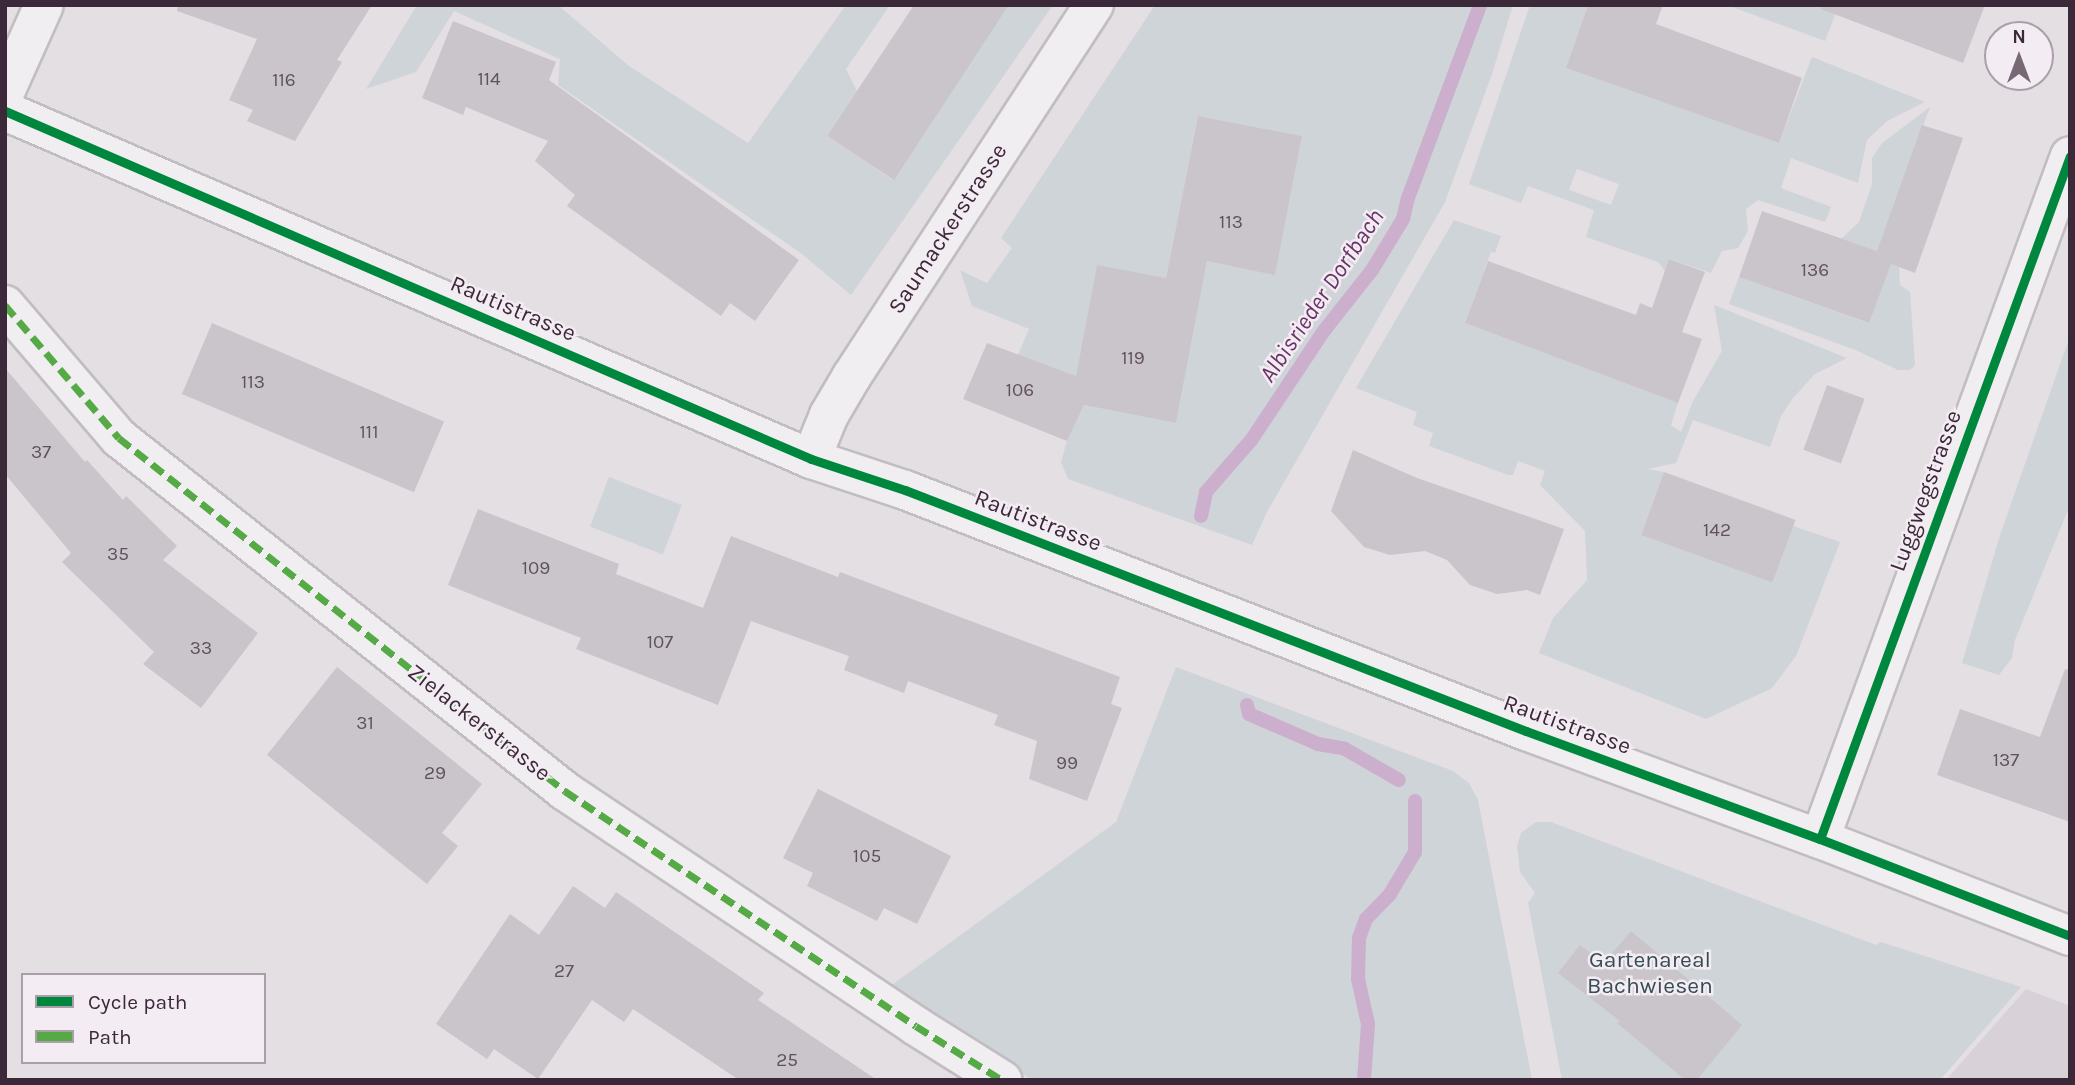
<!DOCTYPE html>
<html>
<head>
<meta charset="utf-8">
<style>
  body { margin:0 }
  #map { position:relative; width:2075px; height:1085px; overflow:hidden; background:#e3dfe3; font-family:Karla,sans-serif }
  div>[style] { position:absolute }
  .built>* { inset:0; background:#d9d1d8 }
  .green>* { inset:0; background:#cfd4d8; transform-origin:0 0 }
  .stream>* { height:14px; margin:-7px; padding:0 7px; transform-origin:7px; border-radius:7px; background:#ccafcd }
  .building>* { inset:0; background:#cac5ca; transform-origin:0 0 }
  .roads { filter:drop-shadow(2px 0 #c1bdc1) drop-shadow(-2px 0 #c1bdc1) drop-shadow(0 2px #c1bdc1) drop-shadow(0 -2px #c1bdc1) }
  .minor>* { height:38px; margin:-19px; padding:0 19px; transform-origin:19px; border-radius:19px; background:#f0eef0 }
  .tertiary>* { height:38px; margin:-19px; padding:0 19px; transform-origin:19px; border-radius:19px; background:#f0eef0 }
  .quiet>* { height:7px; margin-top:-3.5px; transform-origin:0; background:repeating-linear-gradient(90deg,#55aa46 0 14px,transparent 0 21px) }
  .cycleway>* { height:9px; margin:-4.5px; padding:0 4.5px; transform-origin:4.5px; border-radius:4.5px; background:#00873e }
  span { translate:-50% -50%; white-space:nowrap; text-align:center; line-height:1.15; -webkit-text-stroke:5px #f3ecf3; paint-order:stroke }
  .number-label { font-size:19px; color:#60515f }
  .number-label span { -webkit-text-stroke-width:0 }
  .street-label { font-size:23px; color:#3b2839 }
  .park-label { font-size:23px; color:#364d55 }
  .water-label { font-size:24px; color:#6b356a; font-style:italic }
  .frame { position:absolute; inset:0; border:7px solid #3b2839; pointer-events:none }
  .legend { position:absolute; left:21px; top:973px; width:245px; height:91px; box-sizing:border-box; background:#f3ecf3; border:2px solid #a99ea9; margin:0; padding:9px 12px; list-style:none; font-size:21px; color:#3b2839 }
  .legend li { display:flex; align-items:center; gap:14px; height:35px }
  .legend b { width:35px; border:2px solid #a99ea9 }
  .north { position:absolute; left:1984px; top:21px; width:70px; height:70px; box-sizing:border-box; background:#f3ecf3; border:2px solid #a99ea9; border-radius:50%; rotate:0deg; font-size:19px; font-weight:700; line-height:28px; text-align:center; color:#3b2839 }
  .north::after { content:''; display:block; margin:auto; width:24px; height:32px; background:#766874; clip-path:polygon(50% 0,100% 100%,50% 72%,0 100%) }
</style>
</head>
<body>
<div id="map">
  <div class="built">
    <div style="clip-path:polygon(2026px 989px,2070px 1006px,2070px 1080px,1946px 1080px)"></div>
  </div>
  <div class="green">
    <div style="clip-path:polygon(417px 5px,558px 5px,629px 66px,748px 143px,846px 5px,890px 5px,846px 69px,857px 91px,827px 136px,893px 180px,1009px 5px,1053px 5px,851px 295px,802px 254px,558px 85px,560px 59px,454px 11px,416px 72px,366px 89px)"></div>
    <div style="clip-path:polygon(evenodd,1155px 5px,1513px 5px,1492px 74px,1445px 202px,1267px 512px,1252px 545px,1068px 479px,1061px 462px,1067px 441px,1084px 405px,1176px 423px,1207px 261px,1275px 274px,1302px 136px,1198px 116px,1166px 278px,1097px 266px,1075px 382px,1018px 355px,1029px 329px,972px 306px,960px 270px,987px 283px,1012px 248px,1001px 238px,1155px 5px,1472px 26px,1415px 192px,1409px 196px,1408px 196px,1472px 26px)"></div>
    <div style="clip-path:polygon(evenodd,1530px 5px,1588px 5px,1566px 68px,1779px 143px,1812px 57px,1925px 102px,1887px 121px,1867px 140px,1858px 183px,1791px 158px,1781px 188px,1831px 207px,1825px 222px,1758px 200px,1746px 209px,1748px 231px,1738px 248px,1722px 251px,1711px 273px,1670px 259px,1665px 271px,1658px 262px,1586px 237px,1594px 210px,1528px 186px,1521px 203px,1469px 184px,1530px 5px,1577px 169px,1619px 184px,1611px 205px,1569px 190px,1577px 169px)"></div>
    <div style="clip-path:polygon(1727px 5px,1839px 5px,1825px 41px)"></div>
    <div style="clip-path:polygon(1930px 107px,1877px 251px,1841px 239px,1859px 222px,1872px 184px,1872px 158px,1882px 143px)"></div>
    <div style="clip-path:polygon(1454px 220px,1501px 236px,1495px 253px,1491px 252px,1465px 323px,1678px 403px,1671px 425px,1681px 432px,1693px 401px,1722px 351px,1714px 305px,1847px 358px,1815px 374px,1793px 398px,1781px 416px,1770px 447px,1693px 420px,1676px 463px,1647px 469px,1664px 472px,1641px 535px,1773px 583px,1793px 526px,1840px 542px,1796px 656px,1772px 688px,1706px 719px,1539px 653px,1553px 618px,1587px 580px,1585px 531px,1540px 485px,1545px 471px,1518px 461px,1513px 475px,1508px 475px,1429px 446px,1433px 433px,1413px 425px,1417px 412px,1356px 388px)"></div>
    <div style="clip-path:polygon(1891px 264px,1899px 267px,1900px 285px,1910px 292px,1915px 365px,1910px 370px,1898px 370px,1858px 351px,1729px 304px,1739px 277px,1868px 323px)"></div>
    <div style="clip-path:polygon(2070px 336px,2070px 505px,2015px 640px,2012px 658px,1999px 675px,1962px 663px,2000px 535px)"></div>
    <div style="left:609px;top:477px;width:78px;height:53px;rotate:21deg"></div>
    <div style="clip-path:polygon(1176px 667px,1453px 771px,1469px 783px,1478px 800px,1532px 1080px,1033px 1080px,885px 990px,1116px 822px)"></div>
    <div style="clip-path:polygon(1536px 822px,1551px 822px,1876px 945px,1881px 942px,2021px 987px,1940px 1080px,1562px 1080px,1528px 903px,1535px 893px,1520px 872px,1517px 846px,1521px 833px)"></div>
  </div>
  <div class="stream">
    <div style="left:1201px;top:516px;width:25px;rotate:-78deg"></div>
    <div style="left:1206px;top:492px;width:70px;rotate:-49deg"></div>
    <div style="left:1252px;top:439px;width:128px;rotate:-56.4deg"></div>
    <div style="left:1323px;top:332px;width:79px;rotate:-51.7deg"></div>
    <div style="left:1372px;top:270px;width:60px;rotate:-58.7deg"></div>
    <div style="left:1403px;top:219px;width:22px;rotate:-77deg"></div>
    <div style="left:1408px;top:198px;width:206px;rotate:-69.5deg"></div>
    <div style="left:1247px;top:705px;width:9px;rotate:77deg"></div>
    <div style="left:1249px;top:714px;width:75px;rotate:23.5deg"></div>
    <div style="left:1318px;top:744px;width:27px;rotate:10deg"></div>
    <div style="left:1345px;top:749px;width:62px;rotate:29.9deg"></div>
    <div style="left:1364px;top:1080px;width:56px;rotate:-85.9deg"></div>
    <div style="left:1368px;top:1024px;width:46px;rotate:-102.5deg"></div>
    <div style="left:1358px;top:979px;width:41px;rotate:-88.6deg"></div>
    <div style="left:1359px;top:938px;width:20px;rotate:-70deg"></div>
    <div style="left:1366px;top:919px;width:35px;rotate:-46deg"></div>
    <div style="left:1390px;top:894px;width:49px;rotate:-59.2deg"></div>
    <div style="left:1415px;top:852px;width:51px;rotate:-90deg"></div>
  </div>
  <div class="building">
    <div style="clip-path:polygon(178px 5px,372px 5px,337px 60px,342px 62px,295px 141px,247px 121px,253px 110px,229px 100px,257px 39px,177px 11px)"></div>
    <div style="clip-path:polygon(914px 5px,1009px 5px,894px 180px,827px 136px)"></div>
    <div style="clip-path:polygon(1588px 5px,1663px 5px,1656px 24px,1802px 78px,1779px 143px,1566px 68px)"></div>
    <div style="clip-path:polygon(1821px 5px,1985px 5px,1963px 63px,1821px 9px)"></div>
    <div style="clip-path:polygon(453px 21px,556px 62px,549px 80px,799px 260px,755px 321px,730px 303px,721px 316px,567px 206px,575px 195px,535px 161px,548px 141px,466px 107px,463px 115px,422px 98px)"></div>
    <div style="clip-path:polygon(1198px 116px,1302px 136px,1275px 275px,1207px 261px,1176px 423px,1084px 405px,1067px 441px,963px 399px,987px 343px,1076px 376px,1097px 265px,1166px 278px)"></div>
    <div style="clip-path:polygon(1922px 125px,1963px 138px,1915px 273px,1891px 264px,1869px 323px,1739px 277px,1762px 211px,1877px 251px)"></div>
    <div style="clip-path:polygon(1669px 259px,1705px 272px,1682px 332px,1702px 339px,1678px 403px,1465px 323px,1488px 261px,1636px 315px,1640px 303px,1652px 308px)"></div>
    <div style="left:212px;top:323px;width:252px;height:77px;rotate:23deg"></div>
    <div style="clip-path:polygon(5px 368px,85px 462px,87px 460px,123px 500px,126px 496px,177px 546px,163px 560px,258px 633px,201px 708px,143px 664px,154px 652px,62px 562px,71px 553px,5px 474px)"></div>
    <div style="left:1827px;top:385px;width:40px;height:69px;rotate:20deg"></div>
    <div style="clip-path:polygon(1353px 450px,1417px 478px,1564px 529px,1540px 595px,1527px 590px,1497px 594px,1470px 585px,1447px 560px,1425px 551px,1390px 555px,1364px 547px,1331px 511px)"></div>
    <div style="left:1664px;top:472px;width:140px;height:67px;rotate:20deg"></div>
    <div style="clip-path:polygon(478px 509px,619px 564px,616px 574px,703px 608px,731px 536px,838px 577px,840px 572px,1120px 677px,1111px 704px,1122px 708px,1087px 801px,1029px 779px,1037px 741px,994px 725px,998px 715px,908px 681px,904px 693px,844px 670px,849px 656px,751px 621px,718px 705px,576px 649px,581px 638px,448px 585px)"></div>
    <div style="clip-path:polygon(337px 667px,482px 784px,442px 833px,458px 846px,427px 884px,267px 755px)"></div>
    <div style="clip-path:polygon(2065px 669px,2070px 670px,2070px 822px,1937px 775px,1960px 709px,2040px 737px)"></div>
    <div style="clip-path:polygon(818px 789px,951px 856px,917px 924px,884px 908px,877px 921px,807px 886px,813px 873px,783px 858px)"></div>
    <div style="clip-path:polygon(573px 886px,605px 908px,616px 892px,764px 993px,758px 1000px,877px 1080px,739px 1080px,633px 1009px,624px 1022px,592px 1000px,538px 1079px,494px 1049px,487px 1059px,436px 1024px,510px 914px,539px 935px)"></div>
    <div style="clip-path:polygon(1631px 931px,1742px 1025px,1697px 1080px,1685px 1080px,1617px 1023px,1620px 1021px,1558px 973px,1580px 945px,1604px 963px)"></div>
  </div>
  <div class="roads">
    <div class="minor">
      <div style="left:5px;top:92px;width:95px;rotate:-65.9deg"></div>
      <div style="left:5px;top:305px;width:175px;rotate:49.4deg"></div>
      <div style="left:119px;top:438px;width:569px;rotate:38.36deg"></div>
      <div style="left:565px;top:791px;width:422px;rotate:33.8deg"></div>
      <div style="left:916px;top:1026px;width:102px;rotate:32.1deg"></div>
      <div style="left:811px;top:459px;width:48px;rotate:-67.8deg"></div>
      <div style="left:829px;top:415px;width:45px;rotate:-59.5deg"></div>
      <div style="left:852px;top:376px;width:443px;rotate:-56.9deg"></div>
    </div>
    <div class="tertiary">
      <div style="left:5px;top:111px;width:878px;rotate:23.35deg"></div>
      <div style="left:811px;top:459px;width:99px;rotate:18.3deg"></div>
      <div style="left:905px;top:490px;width:666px;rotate:21.21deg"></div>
      <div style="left:1526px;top:731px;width:313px;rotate:20.2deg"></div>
      <div style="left:1820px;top:839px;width:268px;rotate:21.2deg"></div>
      <div style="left:1820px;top:839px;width:727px;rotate:-69.9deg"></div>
    </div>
  </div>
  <div class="quiet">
    <div style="left:5px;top:305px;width:175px;rotate:49.4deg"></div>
    <div style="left:119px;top:438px;width:569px;rotate:38.36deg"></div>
    <div style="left:565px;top:791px;width:422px;rotate:33.8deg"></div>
    <div style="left:916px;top:1026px;width:102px;rotate:32.1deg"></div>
  </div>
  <div class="cycleway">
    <div style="left:5px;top:111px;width:878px;rotate:23.35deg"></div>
    <div style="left:811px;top:459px;width:99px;rotate:18.3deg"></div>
    <div style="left:905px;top:490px;width:666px;rotate:21.21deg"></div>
    <div style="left:1526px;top:731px;width:313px;rotate:20.2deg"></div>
    <div style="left:1820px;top:839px;width:268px;rotate:21.2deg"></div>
    <div style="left:1820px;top:839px;width:727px;rotate:-69.9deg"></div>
  </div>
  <div class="number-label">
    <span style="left:489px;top:80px">114</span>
    <span style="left:284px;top:81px">116</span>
    <span style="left:1231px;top:223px">113</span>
    <span style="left:1815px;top:271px">136</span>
    <span style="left:1133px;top:359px">119</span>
    <span style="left:253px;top:383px">113</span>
    <span style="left:1020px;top:391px">106</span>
    <span style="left:369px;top:433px">111</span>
    <span style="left:41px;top:453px">37</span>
    <span style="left:1717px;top:531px">142</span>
    <span style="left:118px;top:555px">35</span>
    <span style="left:536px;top:569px">109</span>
    <span style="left:660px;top:643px">107</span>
    <span style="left:201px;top:649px">33</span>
    <span style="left:365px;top:724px">31</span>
    <span style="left:2006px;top:761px">137</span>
    <span style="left:1067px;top:764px">99</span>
    <span style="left:435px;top:774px">29</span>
    <span style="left:867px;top:857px">105</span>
    <span style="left:564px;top:972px">27</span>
    <span style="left:787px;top:1061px">25</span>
  </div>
  <div class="street-label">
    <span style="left:948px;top:229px;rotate:-57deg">Saumackerstrasse</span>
    <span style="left:513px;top:309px;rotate:23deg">Rautistrasse</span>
    <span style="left:1926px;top:491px;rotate:-70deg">Luggwegstrasse</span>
    <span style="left:1038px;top:521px;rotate:21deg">Rautistrasse</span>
    <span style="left:479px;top:723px;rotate:38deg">Zielackerstrasse</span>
    <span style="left:1567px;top:725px;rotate:20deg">Rautistrasse</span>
  </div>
  <div class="park-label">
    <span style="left:1650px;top:973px">Gartenareal<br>Bachwiesen</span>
  </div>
  <div class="water-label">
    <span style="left:1322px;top:296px;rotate:-56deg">Albisrieder Dorfbach</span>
  </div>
  <div class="frame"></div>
  <ul class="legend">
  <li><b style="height:9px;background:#00873e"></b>Cycle path</li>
  <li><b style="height:9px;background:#55aa46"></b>Path</li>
  </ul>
  <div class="north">N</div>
</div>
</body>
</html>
